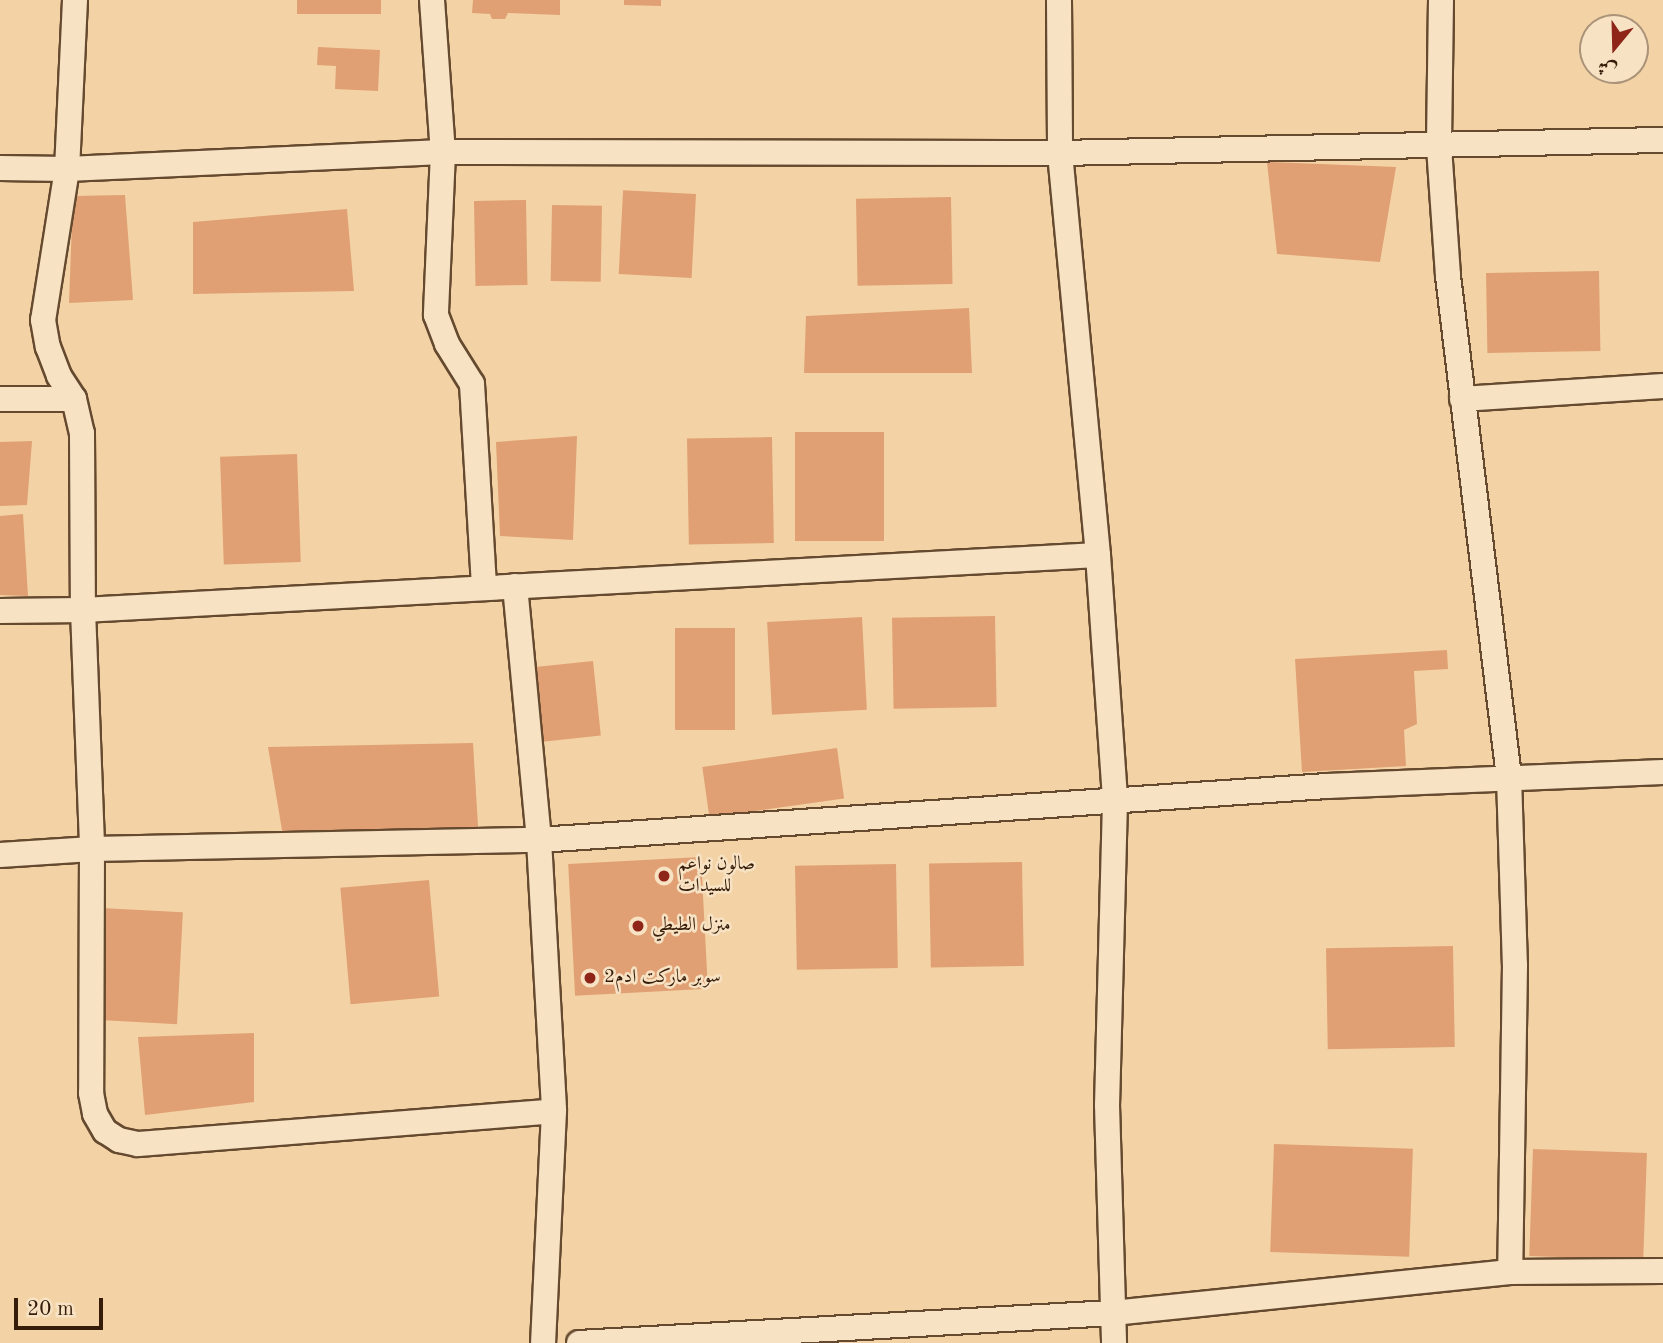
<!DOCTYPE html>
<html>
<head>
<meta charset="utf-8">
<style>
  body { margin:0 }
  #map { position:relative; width:1663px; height:1343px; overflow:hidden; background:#f3d3a5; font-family:"Old Standard TT",Amiri,serif }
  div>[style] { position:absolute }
  .building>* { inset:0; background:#e0a073; transform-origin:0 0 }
  .roads { filter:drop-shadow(2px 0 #654a30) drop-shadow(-2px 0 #654a30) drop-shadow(0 2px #654a30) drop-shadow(0 -2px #654a30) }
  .minor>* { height:24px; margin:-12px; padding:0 12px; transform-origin:12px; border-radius:12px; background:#f7e2c4 }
  .dots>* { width:19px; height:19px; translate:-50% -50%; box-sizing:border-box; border:4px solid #f7e2c4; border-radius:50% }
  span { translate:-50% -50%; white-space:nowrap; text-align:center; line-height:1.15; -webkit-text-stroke:5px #f7e2c4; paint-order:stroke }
  .poi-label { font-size:19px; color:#361d09 }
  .left { translate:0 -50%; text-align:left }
  .north { position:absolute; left:1579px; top:14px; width:70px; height:70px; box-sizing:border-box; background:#f7e2c4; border:2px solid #aa9379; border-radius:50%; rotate:199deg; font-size:19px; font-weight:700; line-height:28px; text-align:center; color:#361d09 }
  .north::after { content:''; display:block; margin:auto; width:24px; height:32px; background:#8f2418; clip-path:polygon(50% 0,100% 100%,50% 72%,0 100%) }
  .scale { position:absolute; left:14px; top:1298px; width:89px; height:32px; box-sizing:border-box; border:4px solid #361d09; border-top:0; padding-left:9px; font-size:21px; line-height:24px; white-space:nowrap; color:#361d09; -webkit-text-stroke:5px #f7e2c4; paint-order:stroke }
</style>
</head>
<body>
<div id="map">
  <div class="building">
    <div style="left:297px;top:0;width:84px;height:14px"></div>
    <div style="clip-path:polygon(473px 0,560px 0,560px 15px,508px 13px,505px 19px,492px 19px,490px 14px,472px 13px)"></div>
    <div style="clip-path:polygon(624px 0,661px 0,661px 6px,624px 5px)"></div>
    <div style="clip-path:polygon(318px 47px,380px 50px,378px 91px,335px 89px,336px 66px,317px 65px)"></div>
    <div style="clip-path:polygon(1267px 162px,1396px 167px,1380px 262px,1277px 254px)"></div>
    <div style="left:696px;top:194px;width:84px;height:73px;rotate:93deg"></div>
    <div style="clip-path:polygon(125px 195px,133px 300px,69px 303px,73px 196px)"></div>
    <div style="left:951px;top:197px;width:87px;height:95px;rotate:89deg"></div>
    <div style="left:526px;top:200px;width:85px;height:52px;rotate:89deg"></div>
    <div style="left:552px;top:205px;width:50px;height:76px;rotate:1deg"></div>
    <div style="clip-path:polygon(347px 209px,354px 291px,193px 294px,193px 222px)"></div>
    <div style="left:1599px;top:271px;width:80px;height:113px;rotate:89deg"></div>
    <div style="clip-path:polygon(969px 308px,972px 373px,804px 373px,806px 316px)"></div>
    <div style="left:884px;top:432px;width:109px;height:89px;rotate:90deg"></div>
    <div style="clip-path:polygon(577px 436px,573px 540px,500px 536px,496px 442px)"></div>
    <div style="left:772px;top:437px;width:106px;height:85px;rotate:89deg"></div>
    <div style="clip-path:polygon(32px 441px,27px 505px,0 506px,0 442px)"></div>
    <div style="left:297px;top:454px;width:108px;height:77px;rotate:88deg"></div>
    <div style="clip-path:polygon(23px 514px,28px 596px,0 595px,0 516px)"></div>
    <div style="left:995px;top:616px;width:91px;height:103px;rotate:89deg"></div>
    <div style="left:862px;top:617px;width:93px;height:95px;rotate:87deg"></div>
    <div style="left:675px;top:628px;width:60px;height:102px"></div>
    <div style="clip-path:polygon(1447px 650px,1448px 669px,1414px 671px,1417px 724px,1404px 730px,1406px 766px,1302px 772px,1295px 659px)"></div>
    <div style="left:593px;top:661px;width:75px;height:63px;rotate:84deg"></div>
    <div style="clip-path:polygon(473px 743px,479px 842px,283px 836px,268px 747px)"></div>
    <div style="left:837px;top:748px;width:51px;height:136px;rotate:82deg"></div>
    <div style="left:701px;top:857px;width:132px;height:133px;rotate:87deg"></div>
    <div style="left:1022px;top:862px;width:104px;height:93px;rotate:89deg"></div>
    <div style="left:896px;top:864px;width:104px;height:101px;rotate:89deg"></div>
    <div style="left:429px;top:880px;width:117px;height:89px;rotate:85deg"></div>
    <div style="left:101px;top:908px;width:82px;height:112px;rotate:3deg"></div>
    <div style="left:1453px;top:946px;width:101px;height:127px;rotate:89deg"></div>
    <div style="clip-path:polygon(254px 1033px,254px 1102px,145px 1115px,138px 1037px)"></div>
    <div style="left:1274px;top:1144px;width:139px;height:108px;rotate:2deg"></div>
    <div style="left:1533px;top:1149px;width:114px;height:107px;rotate:2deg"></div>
  </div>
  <div class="roads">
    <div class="minor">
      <div style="left:75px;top:0;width:169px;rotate:92.7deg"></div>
      <div style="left:67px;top:169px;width:153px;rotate:99deg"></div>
      <div style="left:43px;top:320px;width:27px;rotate:80deg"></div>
      <div style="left:48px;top:347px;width:31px;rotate:69deg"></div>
      <div style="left:59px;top:376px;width:27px;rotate:57deg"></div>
      <div style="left:74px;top:399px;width:35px;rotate:77deg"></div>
      <div style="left:82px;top:433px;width:177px;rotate:89.7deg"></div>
      <div style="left:83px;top:610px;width:239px;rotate:87.8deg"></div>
      <div style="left:92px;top:849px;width:244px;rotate:90.2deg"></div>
      <div style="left:91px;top:1093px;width:21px;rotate:79deg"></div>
      <div style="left:95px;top:1114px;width:20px;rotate:60deg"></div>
      <div style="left:105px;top:1131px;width:17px;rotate:33deg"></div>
      <div style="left:119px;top:1140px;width:19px;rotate:12deg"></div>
      <div style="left:138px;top:1144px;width:417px;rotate:-4.5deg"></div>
      <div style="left:432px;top:0;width:152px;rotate:85.9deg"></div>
      <div style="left:443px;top:152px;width:163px;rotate:92.5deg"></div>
      <div style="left:436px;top:315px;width:31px;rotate:69deg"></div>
      <div style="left:447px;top:344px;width:47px;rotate:58deg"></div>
      <div style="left:472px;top:384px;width:204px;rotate:86.6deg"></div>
      <div style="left:1059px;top:0;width:153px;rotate:89.6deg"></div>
      <div style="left:1060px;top:153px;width:404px;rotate:84.6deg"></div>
      <div style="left:1098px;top:555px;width:247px;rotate:86deg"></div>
      <div style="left:1115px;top:801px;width:304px;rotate:91.5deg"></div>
      <div style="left:1107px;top:1105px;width:238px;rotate:88.3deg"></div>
      <div style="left:1441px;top:0;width:147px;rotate:90.8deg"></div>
      <div style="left:1439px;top:147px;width:129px;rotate:86deg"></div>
      <div style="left:1448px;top:276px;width:505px;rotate:83.06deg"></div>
      <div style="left:1509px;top:777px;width:188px;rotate:88.2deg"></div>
      <div style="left:1515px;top:965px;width:307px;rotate:90.9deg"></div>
      <div style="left:0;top:168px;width:67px;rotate:0.9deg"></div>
      <div style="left:67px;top:169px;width:376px;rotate:-2.6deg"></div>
      <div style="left:443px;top:152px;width:617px;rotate:0.09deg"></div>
      <div style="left:1060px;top:153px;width:603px;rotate:-1.24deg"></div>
      <div style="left:0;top:399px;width:74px"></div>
      <div style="left:1462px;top:399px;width:201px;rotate:-3.7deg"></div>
      <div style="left:515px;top:586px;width:255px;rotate:84.6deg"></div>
      <div style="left:539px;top:840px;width:271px;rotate:86.8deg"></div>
      <div style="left:554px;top:1111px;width:232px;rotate:92.7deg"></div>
      <div style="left:0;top:611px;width:83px;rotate:-0.7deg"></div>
      <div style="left:83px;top:610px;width:1016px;rotate:-3.1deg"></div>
      <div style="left:0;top:855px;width:92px;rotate:-3.7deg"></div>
      <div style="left:92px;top:849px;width:447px;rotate:-1.2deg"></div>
      <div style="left:539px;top:840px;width:790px;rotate:-3.92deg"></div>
      <div style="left:1327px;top:786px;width:336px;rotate:-2.4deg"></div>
      <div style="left:579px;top:1343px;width:535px;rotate:-3.22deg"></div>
      <div style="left:1113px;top:1313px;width:399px;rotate:-5.9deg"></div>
      <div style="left:1510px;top:1272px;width:153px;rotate:-0.4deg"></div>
    </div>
  </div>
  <div class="dots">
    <div style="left:664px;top:876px;background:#8f2418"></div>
    <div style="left:638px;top:926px;background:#8f2418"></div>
    <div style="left:590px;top:978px;background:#8f2418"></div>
  </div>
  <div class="poi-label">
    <span class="left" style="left:678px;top:876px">صالون نواعم<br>للسيدات</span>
    <span class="left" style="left:652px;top:926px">منزل الطيطي</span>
    <span class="left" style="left:604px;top:978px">سوبر ماركت ادم2</span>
  </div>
  <div class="north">ش</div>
  <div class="scale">20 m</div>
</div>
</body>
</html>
